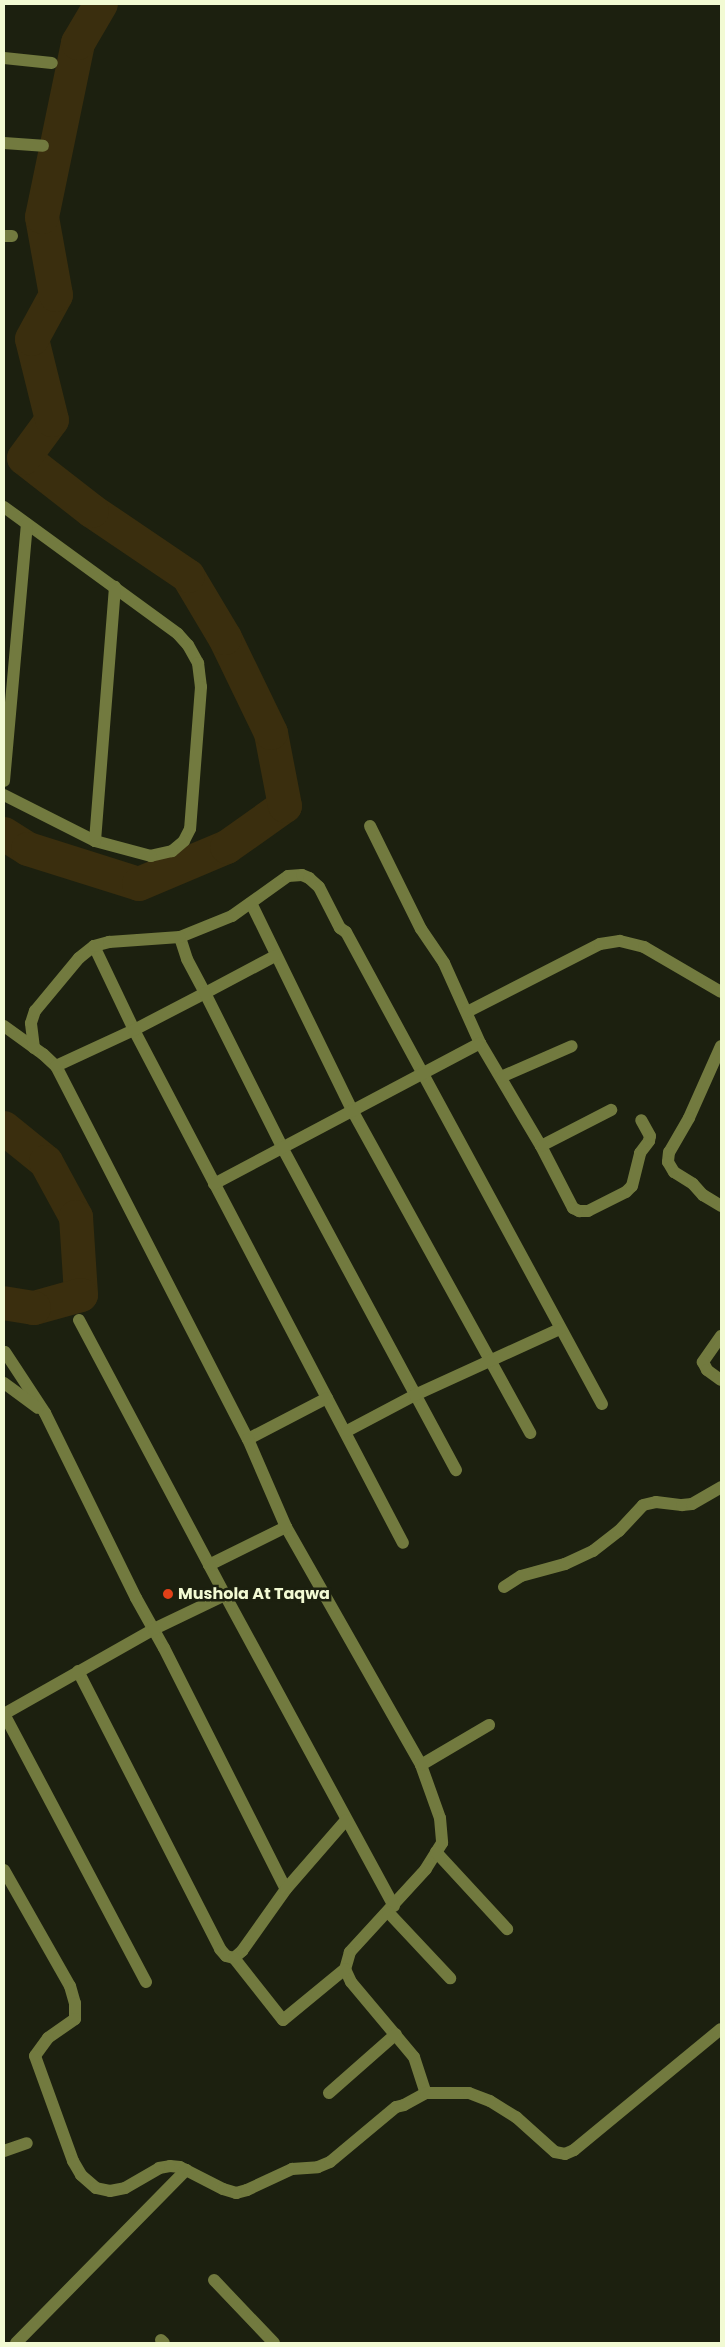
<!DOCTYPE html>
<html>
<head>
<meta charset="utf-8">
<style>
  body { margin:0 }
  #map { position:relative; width:725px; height:2347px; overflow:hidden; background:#1c200f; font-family:Poppins,sans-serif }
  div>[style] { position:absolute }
  .river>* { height:34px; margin:-17px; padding:0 17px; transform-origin:17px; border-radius:17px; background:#3a2e0e }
  .minor>* { height:12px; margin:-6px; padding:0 6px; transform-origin:6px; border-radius:6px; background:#727a3f }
  .dots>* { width:14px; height:14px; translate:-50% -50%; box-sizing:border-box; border:2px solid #1c200f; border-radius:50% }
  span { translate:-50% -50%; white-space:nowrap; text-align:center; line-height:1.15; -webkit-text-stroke:5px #1c200f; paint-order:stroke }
  .poi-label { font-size:16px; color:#f2fad3; font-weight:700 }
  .left { translate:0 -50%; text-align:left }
  .frame { position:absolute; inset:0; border:5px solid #f2fad3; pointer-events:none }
</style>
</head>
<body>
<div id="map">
  <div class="river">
    <div style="left:4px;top:834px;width:28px;rotate:32deg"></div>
    <div style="left:28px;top:849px;width:116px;rotate:17.5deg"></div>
    <div style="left:139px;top:884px;width:95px;rotate:-22.8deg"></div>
    <div style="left:227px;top:847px;width:71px;rotate:-35.3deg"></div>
    <div style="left:285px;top:806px;width:74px;rotate:-100.9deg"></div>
    <div style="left:271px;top:733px;width:106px;rotate:-115.8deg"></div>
    <div style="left:225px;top:638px;width:72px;rotate:-120.8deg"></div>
    <div style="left:188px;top:576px;width:116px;rotate:-145.9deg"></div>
    <div style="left:92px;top:511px;width:86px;rotate:-142.1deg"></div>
    <div style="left:24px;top:458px;width:47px;rotate:-53.6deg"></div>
    <div style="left:52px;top:420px;width:83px;rotate:-103.9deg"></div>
    <div style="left:32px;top:339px;width:50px;rotate:-61.4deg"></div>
    <div style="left:56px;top:295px;width:79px;rotate:-100.2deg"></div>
    <div style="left:42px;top:217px;width:178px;rotate:-78.3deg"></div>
    <div style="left:78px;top:43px;width:45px;rotate:-59.5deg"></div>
    <div style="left:4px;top:1128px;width:54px;rotate:39deg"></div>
    <div style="left:46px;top:1162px;width:63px;rotate:61.4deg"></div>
    <div style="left:76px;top:1217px;width:78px;rotate:86.3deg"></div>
    <div style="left:81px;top:1295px;width:49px;rotate:164.5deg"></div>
    <div style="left:34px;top:1308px;width:30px;rotate:-171deg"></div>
  </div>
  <div class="minor">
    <div style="left:4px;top:58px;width:48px;rotate:5.9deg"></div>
    <div style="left:4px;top:143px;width:39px;rotate:4deg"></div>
    <div style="left:4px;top:236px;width:8px"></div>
    <div style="left:4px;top:507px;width:215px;rotate:36.1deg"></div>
    <div style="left:178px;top:634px;width:15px;rotate:48deg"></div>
    <div style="left:188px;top:645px;width:21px;rotate:61deg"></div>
    <div style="left:198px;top:663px;width:24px;rotate:83deg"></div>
    <div style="left:201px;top:687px;width:142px;rotate:94.4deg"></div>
    <div style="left:190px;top:829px;width:13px;rotate:117deg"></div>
    <div style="left:184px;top:841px;width:16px;rotate:140deg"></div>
    <div style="left:172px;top:851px;width:22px;rotate:167deg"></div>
    <div style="left:151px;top:856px;width:58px;rotate:-165deg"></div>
    <div style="left:95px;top:841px;width:102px;rotate:-153.2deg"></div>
    <div style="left:4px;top:781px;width:258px;rotate:-84.9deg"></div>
    <div style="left:370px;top:826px;width:115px;rotate:63.7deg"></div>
    <div style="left:421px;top:929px;width:41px;rotate:55.9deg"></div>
    <div style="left:444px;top:963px;width:88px;rotate:65.8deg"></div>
    <div style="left:480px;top:1043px;width:120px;rotate:59.4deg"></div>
    <div style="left:541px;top:1146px;width:70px;rotate:62.7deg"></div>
    <div style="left:573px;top:1208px;width:7px;rotate:27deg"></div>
    <div style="left:579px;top:1211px;width:9px"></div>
    <div style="left:588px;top:1211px;width:42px;rotate:-26.6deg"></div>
    <div style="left:626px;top:1192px;width:8px;rotate:-45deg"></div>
    <div style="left:632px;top:1186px;width:34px;rotate:-76deg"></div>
    <div style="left:640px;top:1153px;width:15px;rotate:-53deg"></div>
    <div style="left:649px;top:1141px;width:5px;rotate:-79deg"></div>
    <div style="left:650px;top:1136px;width:18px;rotate:-119deg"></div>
    <div style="left:95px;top:841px;width:255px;rotate:-85.5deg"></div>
    <div style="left:251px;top:903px;width:230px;rotate:64deg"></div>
    <div style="left:352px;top:1110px;width:369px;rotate:61.1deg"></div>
    <div style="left:94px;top:946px;width:93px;rotate:64.5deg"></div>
    <div style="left:134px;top:1030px;width:579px;rotate:62.33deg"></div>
    <div style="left:275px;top:956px;width:79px;rotate:152.1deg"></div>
    <div style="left:205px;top:993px;width:38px;rotate:-118deg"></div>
    <div style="left:187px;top:959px;width:23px;rotate:-108deg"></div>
    <div style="left:180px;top:937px;width:56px;rotate:-22deg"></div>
    <div style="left:232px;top:916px;width:69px;rotate:-35.5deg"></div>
    <div style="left:288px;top:876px;width:14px;rotate:-4deg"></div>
    <div style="left:302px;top:875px;width:8px;rotate:23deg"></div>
    <div style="left:309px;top:878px;width:13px;rotate:42deg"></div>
    <div style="left:319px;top:887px;width:46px;rotate:62.9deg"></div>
    <div style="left:340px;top:928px;width:7px;rotate:34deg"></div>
    <div style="left:346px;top:932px;width:537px;rotate:61.53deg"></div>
    <div style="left:467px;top:1012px;width:149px;rotate:-27.1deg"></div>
    <div style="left:600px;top:944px;width:20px;rotate:-9deg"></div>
    <div style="left:620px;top:941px;width:25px;rotate:14deg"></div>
    <div style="left:644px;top:947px;width:89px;rotate:30.3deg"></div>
    <div style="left:4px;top:1026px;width:48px;rotate:35.7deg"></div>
    <div style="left:43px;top:1054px;width:18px;rotate:43deg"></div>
    <div style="left:56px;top:1066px;width:420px;rotate:62.8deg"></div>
    <div style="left:248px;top:1439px;width:89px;rotate:-27.4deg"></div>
    <div style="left:721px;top:1046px;width:79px;rotate:114deg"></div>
    <div style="left:689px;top:1118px;width:39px;rotate:120deg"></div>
    <div style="left:669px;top:1152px;width:10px;rotate:96deg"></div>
    <div style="left:668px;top:1162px;width:12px;rotate:59deg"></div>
    <div style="left:674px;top:1172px;width:22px;rotate:32deg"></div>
    <div style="left:693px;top:1184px;width:15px;rotate:48deg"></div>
    <div style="left:703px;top:1195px;width:21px;rotate:31deg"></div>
    <div style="left:34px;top:1048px;width:25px;rotate:-97deg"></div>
    <div style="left:31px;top:1023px;width:13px;rotate:-72deg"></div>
    <div style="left:35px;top:1011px;width:69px;rotate:-50.3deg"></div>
    <div style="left:79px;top:958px;width:19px;rotate:-39deg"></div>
    <div style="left:94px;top:946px;width:16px;rotate:-15deg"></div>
    <div style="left:109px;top:942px;width:71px;rotate:-4deg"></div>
    <div style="left:56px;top:1066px;width:86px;rotate:-24.8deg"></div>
    <div style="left:134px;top:1030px;width:80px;rotate:-27.5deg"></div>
    <div style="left:205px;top:993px;width:172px;rotate:63.4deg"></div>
    <div style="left:282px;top:1147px;width:367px;rotate:61.7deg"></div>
    <div style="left:501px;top:1077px;width:77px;rotate:-23.6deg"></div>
    <div style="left:541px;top:1146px;width:79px;rotate:-27.2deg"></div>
    <div style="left:214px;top:1184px;width:301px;rotate:-27.9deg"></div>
    <div style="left:79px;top:1320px;width:277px;rotate:62deg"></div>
    <div style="left:721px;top:1336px;width:32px;rotate:125deg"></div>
    <div style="left:703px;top:1362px;width:9px;rotate:63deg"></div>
    <div style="left:707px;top:1370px;width:17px;rotate:36deg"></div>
    <div style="left:5px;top:1352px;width:73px;rotate:56.7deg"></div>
    <div style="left:45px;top:1413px;width:206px;rotate:63.8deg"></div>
    <div style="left:136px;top:1598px;width:57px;rotate:60.8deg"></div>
    <div style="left:164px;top:1648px;width:270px;rotate:63.2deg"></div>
    <div style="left:4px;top:1383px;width:42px;rotate:36.3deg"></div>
    <div style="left:347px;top:1431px;width:77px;rotate:-27.9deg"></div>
    <div style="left:415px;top:1395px;width:159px;rotate:-24.5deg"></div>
    <div style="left:286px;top:1527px;width:274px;rotate:60.4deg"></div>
    <div style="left:421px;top:1765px;width:56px;rotate:70.3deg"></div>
    <div style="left:440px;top:1818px;width:25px;rotate:85deg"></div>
    <div style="left:442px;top:1843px;width:31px;rotate:122deg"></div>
    <div style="left:426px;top:1869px;width:113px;rotate:132.5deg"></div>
    <div style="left:350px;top:1952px;width:18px;rotate:106deg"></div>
    <div style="left:345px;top:1969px;width:14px;rotate:65deg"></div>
    <div style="left:351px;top:1982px;width:98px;rotate:50deg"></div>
    <div style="left:414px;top:2057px;width:38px;rotate:72deg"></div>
    <div style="left:504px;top:1587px;width:20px;rotate:-33deg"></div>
    <div style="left:521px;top:1576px;width:46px;rotate:-15.3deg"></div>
    <div style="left:565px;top:1564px;width:31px;rotate:-25deg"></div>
    <div style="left:593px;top:1551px;width:33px;rotate:-38deg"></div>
    <div style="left:619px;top:1531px;width:35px;rotate:-47deg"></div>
    <div style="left:643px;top:1505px;width:13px;rotate:-13deg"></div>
    <div style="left:656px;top:1502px;width:26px;rotate:7deg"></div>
    <div style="left:682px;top:1505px;width:10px;rotate:-6deg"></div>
    <div style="left:692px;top:1504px;width:34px;rotate:-30deg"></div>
    <div style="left:225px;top:1595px;width:354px;rotate:61.5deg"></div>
    <div style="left:78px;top:1671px;width:312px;rotate:62.9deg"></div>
    <div style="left:220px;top:1949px;width:9px;rotate:49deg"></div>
    <div style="left:226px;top:1956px;width:8px;rotate:14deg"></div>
    <div style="left:234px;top:1958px;width:11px;rotate:-41deg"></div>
    <div style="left:242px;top:1951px;width:76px;rotate:-54.6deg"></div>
    <div style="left:286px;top:1889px;width:91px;rotate:-49deg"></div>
    <div style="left:421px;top:1765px;width:79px;rotate:-30.5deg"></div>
    <div style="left:436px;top:1852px;width:105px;rotate:47.3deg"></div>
    <div style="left:4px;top:1870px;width:133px;rotate:60.4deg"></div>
    <div style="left:70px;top:1986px;width:18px;rotate:74deg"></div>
    <div style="left:75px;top:2003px;width:16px;rotate:90deg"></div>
    <div style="left:75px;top:2019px;width:33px;rotate:145deg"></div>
    <div style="left:48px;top:2038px;width:22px;rotate:126deg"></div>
    <div style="left:35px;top:2056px;width:112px;rotate:70.1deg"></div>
    <div style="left:73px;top:2161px;width:16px;rotate:60deg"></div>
    <div style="left:81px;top:2175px;width:20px;rotate:41deg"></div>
    <div style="left:96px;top:2188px;width:14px;rotate:12deg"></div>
    <div style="left:110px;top:2191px;width:15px;rotate:-11deg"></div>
    <div style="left:125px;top:2188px;width:39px;rotate:-30deg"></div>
    <div style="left:159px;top:2168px;width:11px;rotate:-10deg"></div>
    <div style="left:170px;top:2166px;width:10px;rotate:6deg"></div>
    <div style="left:180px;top:2167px;width:48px;rotate:27.1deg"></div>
    <div style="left:223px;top:2189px;width:14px;rotate:17deg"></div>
    <div style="left:236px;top:2193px;width:11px;rotate:-15deg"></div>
    <div style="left:247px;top:2190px;width:50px;rotate:-25deg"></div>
    <div style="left:292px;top:2169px;width:26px;rotate:-4deg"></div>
    <div style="left:318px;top:2167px;width:13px;rotate:-23deg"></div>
    <div style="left:330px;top:2162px;width:86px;rotate:-39.8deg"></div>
    <div style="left:396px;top:2107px;width:8px;rotate:-14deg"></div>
    <div style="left:404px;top:2105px;width:25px;rotate:-29deg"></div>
    <div style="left:426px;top:2093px;width:43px"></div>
    <div style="left:469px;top:2093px;width:22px;rotate:21deg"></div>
    <div style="left:490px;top:2101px;width:31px;rotate:32deg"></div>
    <div style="left:516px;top:2117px;width:52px;rotate:41.9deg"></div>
    <div style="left:555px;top:2152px;width:10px;rotate:11deg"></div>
    <div style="left:565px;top:2154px;width:10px;rotate:-24deg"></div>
    <div style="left:574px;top:2150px;width:190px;rotate:-39.5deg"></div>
    <div style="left:388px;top:1912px;width:91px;rotate:46.8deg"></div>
    <div style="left:234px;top:1958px;width:79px;rotate:51.7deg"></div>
    <div style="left:283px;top:2020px;width:80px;rotate:-39.4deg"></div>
    <div style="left:146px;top:1982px;width:303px;rotate:-117.9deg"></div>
    <div style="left:4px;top:1714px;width:172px;rotate:-29.5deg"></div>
    <div style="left:154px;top:1629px;width:79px;rotate:-25.6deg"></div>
    <div style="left:225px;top:1595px;width:34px;rotate:-118deg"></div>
    <div style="left:209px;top:1565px;width:86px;rotate:-26.3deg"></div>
    <div style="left:286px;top:1527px;width:96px;rotate:-113.4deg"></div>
    <div style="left:329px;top:2093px;width:89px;rotate:-41.4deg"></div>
    <div style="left:4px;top:2151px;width:24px;rotate:-19deg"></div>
    <div style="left:214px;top:2280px;width:87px;rotate:46.4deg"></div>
    <div style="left:161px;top:2340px;width:4px;rotate:45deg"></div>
    <div style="left:16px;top:2343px;width:243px;rotate:-45.5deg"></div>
  </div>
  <div class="dots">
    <div style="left:168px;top:1594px;background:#e14018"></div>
  </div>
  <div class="poi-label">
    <span class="left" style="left:178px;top:1594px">Mushola At Taqwa</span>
  </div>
  <div class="frame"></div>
</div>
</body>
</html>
